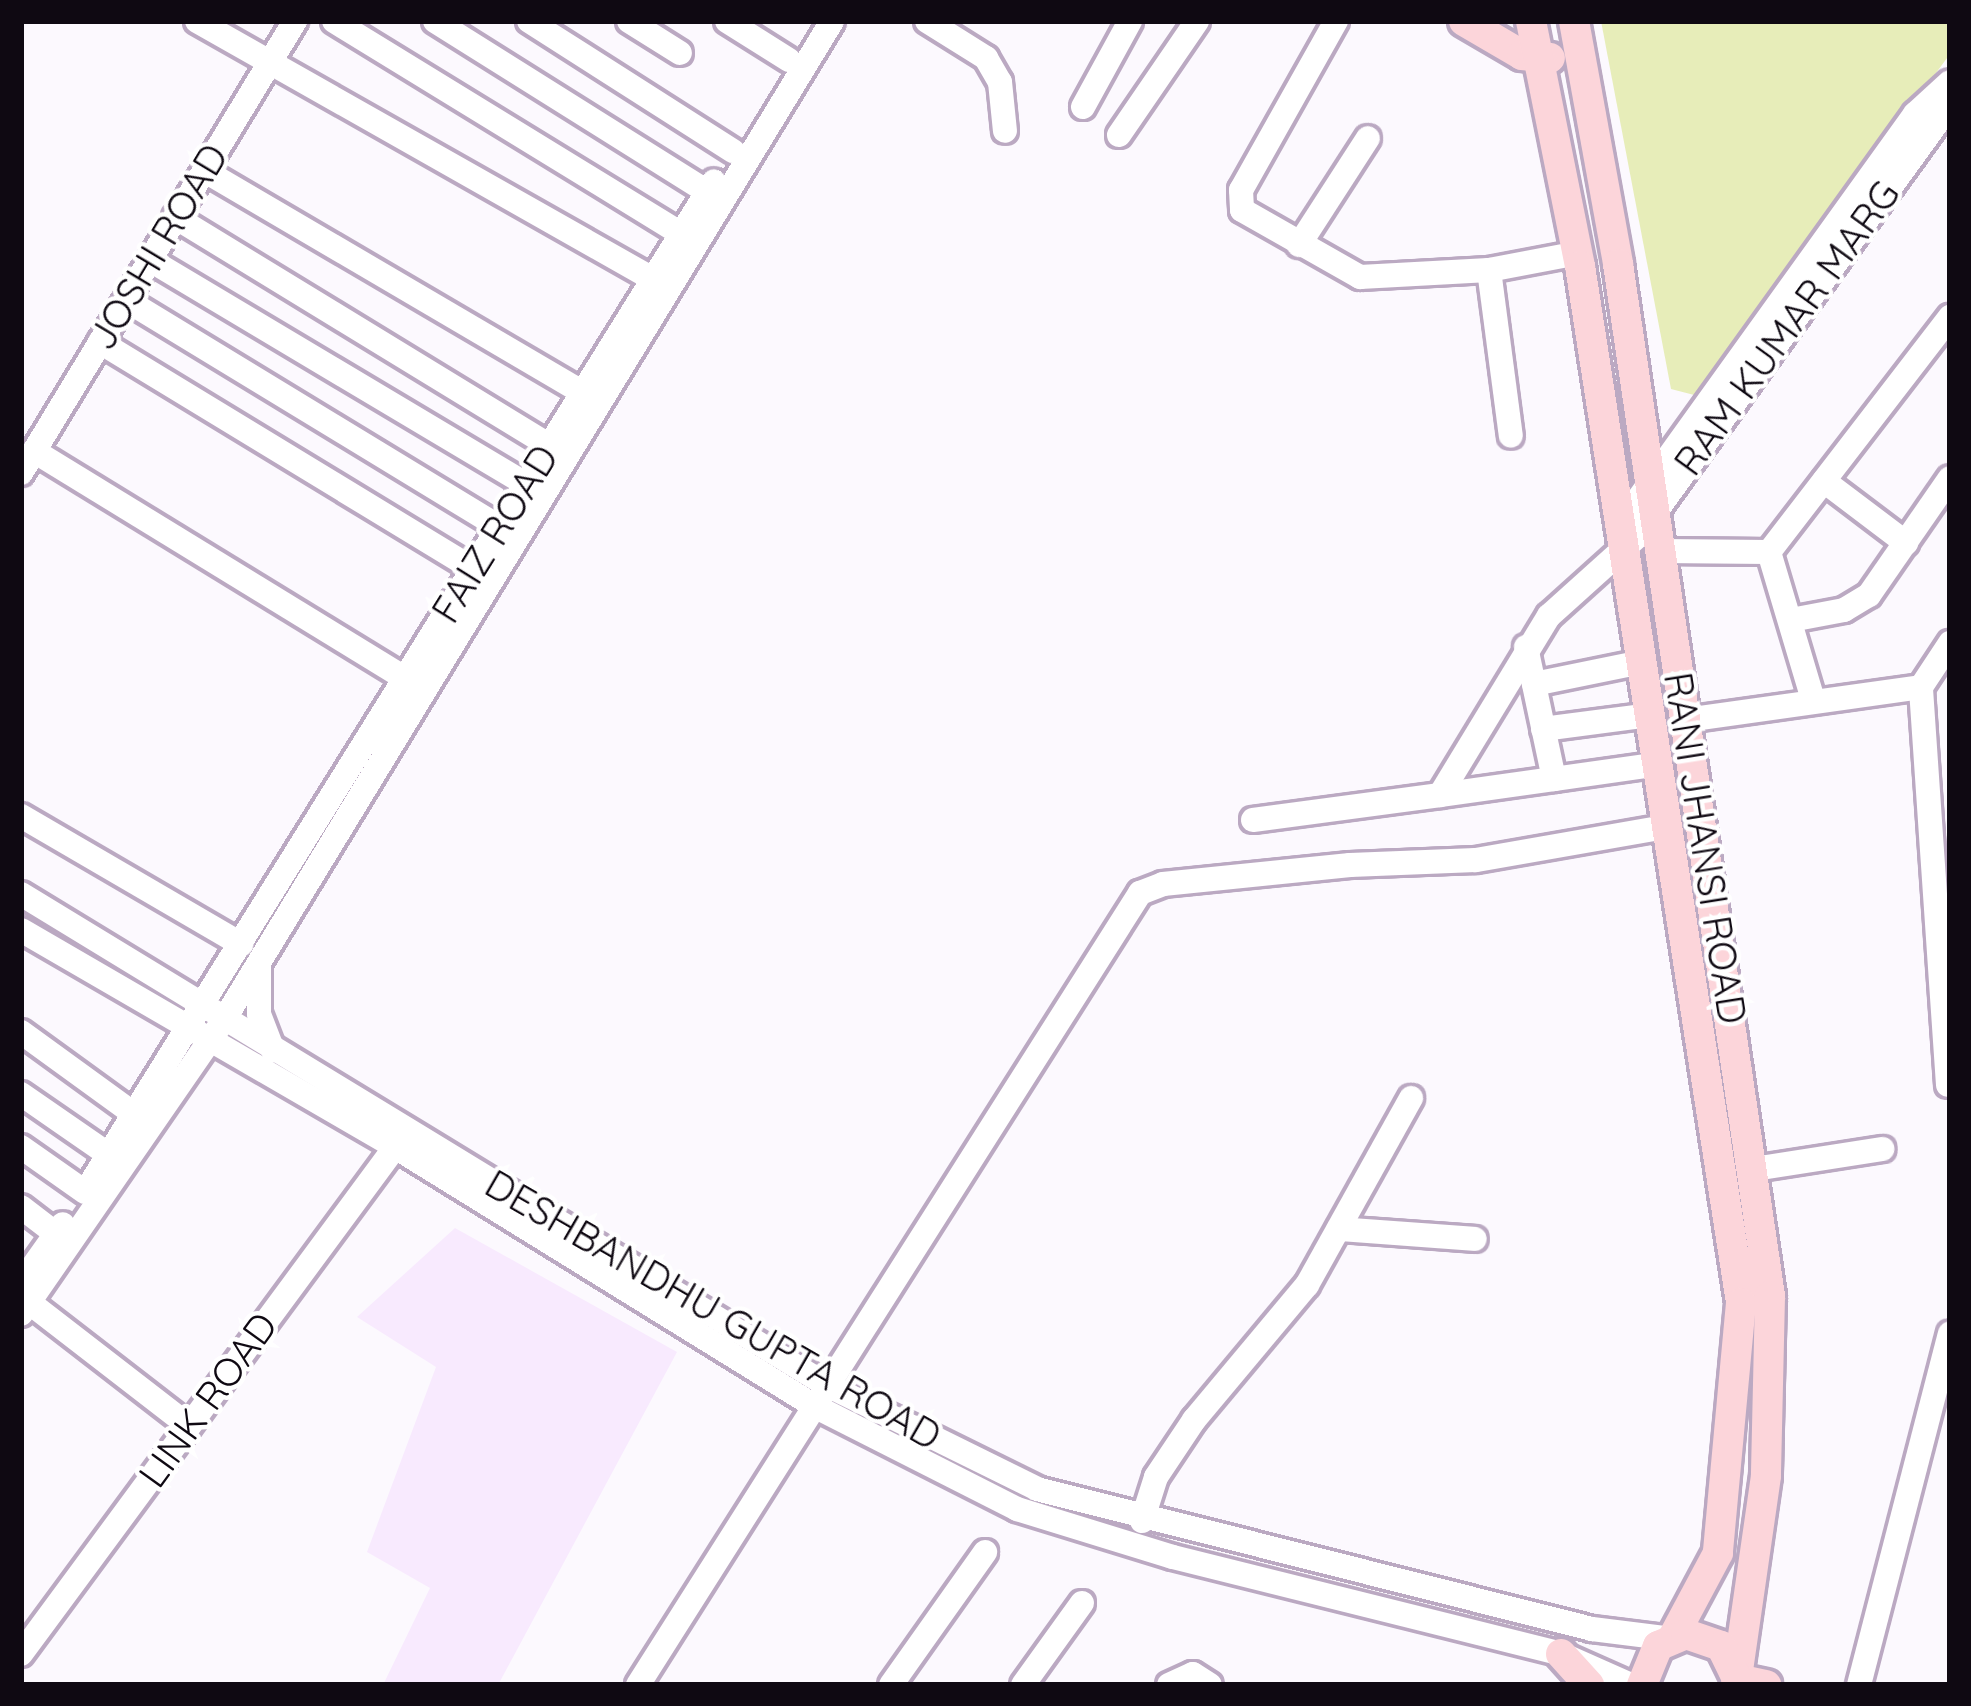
<!DOCTYPE html>
<html>
<head>
<meta charset="utf-8">
<style>
  body { margin:0 }
  #map { position:relative; width:1971px; height:1706px; overflow:hidden; background:#fcf9fe; font-family:Quicksand,sans-serif }
  div>[style] { position:absolute }
  .built>* { inset:0; background:#f8eafe }
  .green>* { inset:0; background:#e7edb9 }
  .roads { filter:drop-shadow(3px 0 #bba9c2) drop-shadow(-3px 0 #bba9c2) drop-shadow(0 3px #bba9c2) drop-shadow(0 -3px #bba9c2) }
  .minor>* { height:24px; margin:-12px; padding:0 12px; transform-origin:12px; border-radius:12px; background:#fff }
  .major>* { height:30px; margin:-15px; padding:0 15px; transform-origin:15px; border-radius:15px; background:#fcd5da }
  span { translate:-50% -50%; white-space:nowrap; text-align:center; line-height:1.15; -webkit-text-stroke:9px #fff; paint-order:stroke }
  .street-label { font-size:39px; color:#0f0912 }
  .frame { position:absolute; inset:0; border:24px solid #0f0912; pointer-events:none }
</style>
</head>
<body>
<div id="map">
  <div class="built">
    <div style="clip-path:polygon(455px 1228px,677px 1352px,498px 1685px,383px 1685px,430px 1588px,367px 1552px,436px 1367px,357px 1317px)"></div>
  </div>
  <div class="green">
    <div style="clip-path:polygon(1601px 21px,1950px 21px,1950px 54px,1698px 396px,1671px 389px)"></div>
  </div>
  <div class="roads">
    <div class="minor">
      <div style="left:197px;top:21px;width:540px;rotate:29.51deg"></div>
      <div style="left:334px;top:21px;width:407px;rotate:31.5deg"></div>
      <div style="left:435px;top:21px;width:322px;rotate:32.1deg"></div>
      <div style="left:529px;top:21px;width:242px;rotate:32.5deg"></div>
      <div style="left:629px;top:21px;width:60px;rotate:32.1deg"></div>
      <div style="left:727px;top:21px;width:73px;rotate:32.2deg"></div>
      <div style="left:927px;top:21px;width:70px;rotate:32.1deg"></div>
      <div style="left:986px;top:58px;width:28px;rotate:60deg"></div>
      <div style="left:1000px;top:82px;width:49px;rotate:84.2deg"></div>
      <div style="left:1336px;top:21px;width:194px;rotate:119.3deg"></div>
      <div style="left:1241px;top:190px;width:20px;rotate:87deg"></div>
      <div style="left:1242px;top:210px;width:136px;rotate:29.6deg"></div>
      <div style="left:1360px;top:277px;width:129px;rotate:-3.1deg"></div>
      <div style="left:1489px;top:270px;width:91px;rotate:-10.8deg"></div>
      <div style="left:1083px;top:107px;width:98px;rotate:-61.3deg"></div>
      <div style="left:1119px;top:135px;width:138px;rotate:-55.6deg"></div>
      <div style="left:205px;top:171px;width:438px;rotate:30.4deg"></div>
      <div style="left:175px;top:217px;width:438px;rotate:31.4deg"></div>
      <div style="left:1299px;top:245px;width:127px;rotate:-57.2deg"></div>
      <div style="left:150px;top:260px;width:438px;rotate:30.8deg"></div>
      <div style="left:1489px;top:270px;width:167px;rotate:82.5deg"></div>
      <div style="left:126px;top:300px;width:437px;rotate:31.3deg"></div>
      <div style="left:100px;top:342px;width:437px;rotate:31.3deg"></div>
      <div style="left:34px;top:451px;width:436px;rotate:31.5deg"></div>
      <div style="left:21px;top:473px;width:529px;rotate:-58.78deg"></div>
      <div style="left:1824px;top:481px;width:103px;rotate:37.1deg"></div>
      <div style="left:1621px;top:523px;width:504px;rotate:-54.29deg"></div>
      <div style="left:1915px;top:114px;width:47px;rotate:-42.4deg"></div>
      <div style="left:1660px;top:551px;width:109px;rotate:0.5deg"></div>
      <div style="left:1769px;top:552px;width:297px;rotate:-52.4deg"></div>
      <div style="left:1769px;top:552px;width:154px;rotate:73.4deg"></div>
      <div style="left:1791px;top:620px;width:54px;rotate:-10.7deg"></div>
      <div style="left:1844px;top:610px;width:29px;rotate:-31deg"></div>
      <div style="left:1869px;top:595px;width:142px;rotate:-55.3deg"></div>
      <div style="left:1526px;top:647px;width:135px;rotate:78deg"></div>
      <div style="left:1554px;top:779px;width:106px;rotate:-8.1deg"></div>
      <div style="left:1534px;top:684px;width:110px;rotate:-11.5deg"></div>
      <div style="left:1686px;top:720px;width:237px;rotate:-8deg"></div>
      <div style="left:1543px;top:729px;width:109px;rotate:-7.4deg"></div>
      <div style="left:1440px;top:795px;width:115px;rotate:-8deg"></div>
      <div style="left:21px;top:816px;width:255px;rotate:30.2deg"></div>
      <div style="left:1253px;top:820px;width:189px;rotate:-7.6deg"></div>
      <div style="left:1440px;top:795px;width:210px;rotate:-58.7deg"></div>
      <div style="left:1549px;top:616px;width:121px;rotate:-42deg"></div>
      <div style="left:1639px;top:535px;width:531px;rotate:-54.12deg"></div>
      <div style="left:21px;top:894px;width:942px;rotate:31.36deg"></div>
      <div style="left:825px;top:1384px;width:237px;rotate:26.3deg"></div>
      <div style="left:1037px;top:1489px;width:572px;rotate:14.16deg"></div>
      <div style="left:1592px;top:1629px;width:81px;rotate:7.1deg"></div>
      <div style="left:21px;top:930px;width:432px;rotate:30.1deg"></div>
      <div style="left:395px;top:1147px;width:499px;rotate:31.7deg"></div>
      <div style="left:820px;top:1409px;width:221px;rotate:26.9deg"></div>
      <div style="left:1017px;top:1509px;width:163px;rotate:17.1deg"></div>
      <div style="left:1173px;top:1557px;width:400px;rotate:14deg"></div>
      <div style="left:1561px;top:1654px;width:77px;rotate:23.9deg"></div>
      <div style="left:259px;top:966px;width:48px;rotate:90deg"></div>
      <div style="left:259px;top:1014px;width:39px;rotate:69deg"></div>
      <div style="left:21px;top:1032px;width:140px;rotate:36deg"></div>
      <div style="left:1948px;top:1085px;width:399px;rotate:-93.9deg"></div>
      <div style="left:1921px;top:687px;width:53px;rotate:-56.6deg"></div>
      <div style="left:21px;top:1094px;width:107px;rotate:34.7deg"></div>
      <div style="left:21px;top:1147px;width:78px;rotate:35.1deg"></div>
      <div style="left:1754px;top:1169px;width:130px;rotate:-8.9deg"></div>
      <div style="left:89px;top:1186px;width:1183px;rotate:-58.12deg"></div>
      <div style="left:21px;top:1207px;width:44px;rotate:37.6deg"></div>
      <div style="left:1339px;top:1229px;width:136px;rotate:4.2deg"></div>
      <div style="left:21px;top:1283px;width:72px;rotate:-54.6deg"></div>
      <div style="left:30px;top:1303px;width:201px;rotate:37.7deg"></div>
      <div style="left:21px;top:1314px;width:357px;rotate:-55.4deg"></div>
      <div style="left:224px;top:1020px;width:1169px;rotate:-58.67deg"></div>
      <div style="left:1142px;top:1521px;width:46px;rotate:-72.3deg"></div>
      <div style="left:1156px;top:1477px;width:69px;rotate:-56.3deg"></div>
      <div style="left:1194px;top:1420px;width:176px;rotate:-50.1deg"></div>
      <div style="left:1307px;top:1285px;width:214px;rotate:-60.9deg"></div>
      <div style="left:21px;top:1654px;width:630px;rotate:-53.58deg"></div>
      <div style="left:638px;top:1685px;width:938px;rotate:-57.63deg"></div>
      <div style="left:1140px;top:893px;width:25px;rotate:-21deg"></div>
      <div style="left:1163px;top:884px;width:188px;rotate:-5.8deg"></div>
      <div style="left:1350px;top:865px;width:126px;rotate:-2.3deg"></div>
      <div style="left:1476px;top:860px;width:192px;rotate:-9.9deg"></div>
      <div style="left:891px;top:1685px;width:163px;rotate:-54.7deg"></div>
      <div style="left:1023px;top:1685px;width:101px;rotate:-54.3deg"></div>
      <div style="left:1169px;top:1685px;width:26px;rotate:-25deg"></div>
      <div style="left:1193px;top:1674px;width:20px;rotate:33deg"></div>
      <div style="left:1859px;top:1685px;width:363px;rotate:-75.5deg"></div>
    </div>
    <div class="major">
      <div style="left:1464px;top:21px;width:67px;rotate:30.4deg"></div>
      <div style="left:1522px;top:55px;width:28px;rotate:6deg"></div>
      <div style="left:1531px;top:21px;width:250px;rotate:78.7deg"></div>
      <div style="left:1580px;top:266px;width:1049px;rotate:81.17deg"></div>
      <div style="left:1741px;top:1303px;width:251px;rotate:95.3deg"></div>
      <div style="left:1718px;top:1553px;width:98px;rotate:118.1deg"></div>
      <div style="left:1574px;top:21px;width:247px;rotate:79.7deg"></div>
      <div style="left:1618px;top:264px;width:1043px;rotate:81.62deg"></div>
      <div style="left:1770px;top:1296px;width:180px;rotate:91.3deg"></div>
      <div style="left:1766px;top:1476px;width:211px;rotate:98.2deg"></div>
      <div style="left:1561px;top:1654px;width:42px;rotate:47.9deg"></div>
      <div style="left:1737px;top:1679px;width:30px;rotate:12deg"></div>
      <div style="left:1642px;top:1685px;width:42px;rotate:-67.7deg"></div>
      <div style="left:1658px;top:1646px;width:30px;rotate:-23deg"></div>
      <div style="left:1686px;top:1634px;width:37px;rotate:19deg"></div>
      <div style="left:1721px;top:1646px;width:37px;rotate:64deg"></div>
    </div>
  </div>
  <div class="street-label">
    <span style="left:158px;top:247px;rotate:-59deg">JOSHI ROAD</span>
    <span style="left:1787px;top:328px;rotate:-54deg">RAM KUMAR MARG</span>
    <span style="left:495px;top:534px;rotate:-58deg">FAIZ ROAD</span>
    <span style="left:1705px;top:848px;rotate:81deg">RANI JHANSI ROAD</span>
    <span style="left:713px;top:1310px;rotate:30deg">DESHBANDHU GUPTA ROAD</span>
    <span style="left:208px;top:1400px;rotate:-54deg">LINK ROAD</span>
  </div>
  <div class="frame"></div>
</div>
</body>
</html>
